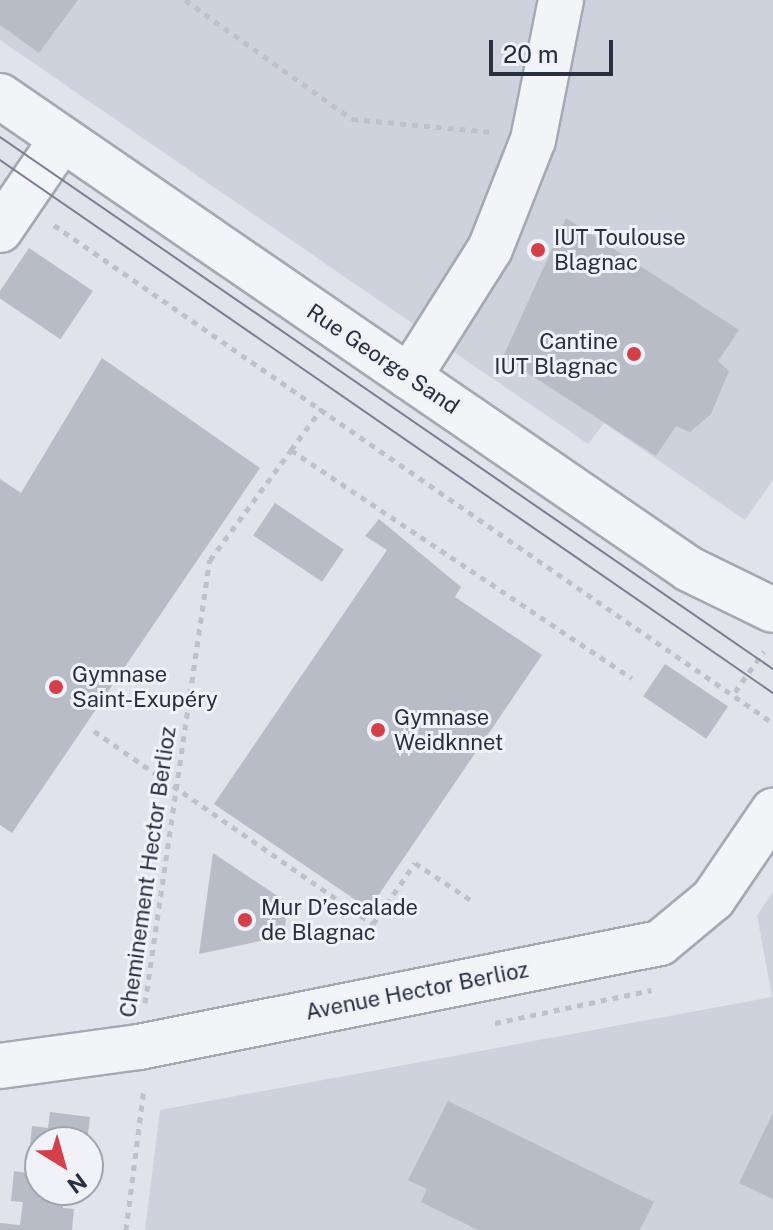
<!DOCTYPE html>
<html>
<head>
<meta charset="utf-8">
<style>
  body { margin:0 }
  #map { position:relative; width:773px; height:1230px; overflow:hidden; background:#e0e3ea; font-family:"Public Sans",sans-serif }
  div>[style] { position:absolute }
  .built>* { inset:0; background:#ced2dc }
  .building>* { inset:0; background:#b7bcc7; transform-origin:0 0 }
  .path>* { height:5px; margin-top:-2.5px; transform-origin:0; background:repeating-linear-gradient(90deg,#bec1c9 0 6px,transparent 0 12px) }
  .roads { filter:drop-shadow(2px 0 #a5a9b4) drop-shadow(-2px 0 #a5a9b4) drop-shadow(0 2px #a5a9b4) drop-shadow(0 -2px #a5a9b4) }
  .minor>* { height:44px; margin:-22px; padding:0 22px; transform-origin:22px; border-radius:22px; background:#f3f4f8 }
  .tram>* { height:2px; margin:-1px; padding:0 1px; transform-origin:1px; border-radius:1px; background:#788194 }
  .dots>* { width:22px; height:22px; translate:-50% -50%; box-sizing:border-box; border:4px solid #f0f2f7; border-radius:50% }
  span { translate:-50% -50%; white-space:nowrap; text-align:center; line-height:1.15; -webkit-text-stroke:6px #f0f2f7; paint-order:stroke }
  .poi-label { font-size:22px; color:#282f42 }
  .left { translate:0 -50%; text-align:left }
  .right { translate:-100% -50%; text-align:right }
  .street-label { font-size:22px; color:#282f42 }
  .north { position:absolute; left:24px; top:1126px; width:80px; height:80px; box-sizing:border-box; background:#f0f2f7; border:2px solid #a0a4af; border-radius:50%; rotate:143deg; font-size:22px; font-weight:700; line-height:32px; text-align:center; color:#282f42 }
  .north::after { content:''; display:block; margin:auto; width:28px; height:36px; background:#d53f4a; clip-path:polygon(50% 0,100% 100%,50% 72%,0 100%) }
  .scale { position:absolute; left:489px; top:40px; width:124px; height:36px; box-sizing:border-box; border:4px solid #282f42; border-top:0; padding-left:10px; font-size:24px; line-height:28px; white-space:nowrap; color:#282f42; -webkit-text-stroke:6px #f0f2f7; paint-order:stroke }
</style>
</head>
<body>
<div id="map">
  <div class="built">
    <div style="clip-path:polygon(0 0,773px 0,773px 480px,745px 520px,604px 423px,588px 444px,0 40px)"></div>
    <div style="clip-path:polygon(773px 892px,773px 1230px,145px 1230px,160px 1110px,772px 997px,757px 915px)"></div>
  </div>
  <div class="building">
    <div style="clip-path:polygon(0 0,78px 0,39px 53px,0 25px)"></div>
    <div style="clip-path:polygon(566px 218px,739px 330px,718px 361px,729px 371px,711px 414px,690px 432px,676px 426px,656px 456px,503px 357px)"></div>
    <div style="left:29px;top:248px;width:77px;height:58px;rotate:34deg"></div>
    <div style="clip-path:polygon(102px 358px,260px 468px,12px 833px,0 825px,0 479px,21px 493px)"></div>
    <div style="left:275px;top:503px;width:83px;height:39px;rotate:34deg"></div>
    <div style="clip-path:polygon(379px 519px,461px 587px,455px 597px,542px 655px,369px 909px,214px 804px,387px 550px,365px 536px)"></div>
    <div style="left:665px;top:664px;width:76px;height:39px;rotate:34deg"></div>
    <div style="clip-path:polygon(213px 853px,288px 903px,284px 936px,199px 954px)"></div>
    <div style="clip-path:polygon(448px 1101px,654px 1202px,640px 1230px,478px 1230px,421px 1202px,427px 1189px,408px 1180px)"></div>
    <div style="clip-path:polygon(50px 1112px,90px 1117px,87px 1142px,40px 1142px,40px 1190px,65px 1190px,63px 1208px,74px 1209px,72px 1230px,0 1230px,0 1223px,20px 1225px,23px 1202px,11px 1201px,14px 1171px,27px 1173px,32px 1126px,48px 1128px)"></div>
    <div style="clip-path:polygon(773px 1113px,773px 1199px,739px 1183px)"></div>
  </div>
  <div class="path">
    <div style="left:185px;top:0;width:205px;rotate:35.5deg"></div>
    <div style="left:352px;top:119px;width:142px;rotate:5.3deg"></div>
    <div style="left:54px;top:225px;width:875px;rotate:34.71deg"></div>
    <div style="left:291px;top:450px;width:52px;rotate:-53.6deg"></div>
    <div style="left:735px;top:692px;width:50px;rotate:-54.7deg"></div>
    <div style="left:94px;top:731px;width:339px;rotate:34.7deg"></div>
    <div style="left:373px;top:924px;width:74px;rotate:-55.5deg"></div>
    <div style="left:415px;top:863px;width:67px;rotate:33.5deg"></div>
    <div style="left:145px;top:1003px;width:448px;rotate:-81.7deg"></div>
    <div style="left:210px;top:560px;width:137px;rotate:-53.6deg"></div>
    <div style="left:291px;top:450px;width:410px;rotate:33.8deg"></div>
    <div style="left:495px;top:1023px;width:160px;rotate:-11.9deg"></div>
    <div style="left:126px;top:1230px;width:143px;rotate:-82.8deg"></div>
  </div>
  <div class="roads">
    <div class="minor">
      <div style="left:0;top:96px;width:836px;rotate:34.47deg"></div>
      <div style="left:689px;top:569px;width:93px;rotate:26deg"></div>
      <div style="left:0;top:230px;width:110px;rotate:-55.7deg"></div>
      <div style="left:409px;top:377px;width:151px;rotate:-57.7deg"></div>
      <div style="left:490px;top:249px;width:117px;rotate:-68.5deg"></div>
      <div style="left:533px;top:140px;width:143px;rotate:-78.7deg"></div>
      <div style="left:0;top:1066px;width:140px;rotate:-7.8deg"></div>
      <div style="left:139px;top:1047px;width:531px;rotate:-11.29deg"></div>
      <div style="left:660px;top:943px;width:69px;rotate:-39.7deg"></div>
      <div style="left:713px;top:899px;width:107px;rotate:-55.7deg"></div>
    </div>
  </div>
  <div class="tram">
    <div style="left:0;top:137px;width:938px;rotate:34.54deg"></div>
    <div style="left:0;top:160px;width:939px;rotate:34.59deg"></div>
  </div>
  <div class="dots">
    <div style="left:538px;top:250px;background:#d53f4a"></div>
    <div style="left:634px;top:354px;background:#d53f4a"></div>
    <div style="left:56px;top:687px;background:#d53f4a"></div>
    <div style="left:378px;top:730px;background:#d53f4a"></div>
    <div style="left:245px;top:920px;background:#d53f4a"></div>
  </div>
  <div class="poi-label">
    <span class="left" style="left:554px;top:250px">IUT Toulouse<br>Blagnac</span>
    <span class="right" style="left:618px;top:354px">Cantine<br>IUT Blagnac</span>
    <span class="left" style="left:72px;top:687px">Gymnase<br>Saint-Exupéry</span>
    <span class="left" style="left:394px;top:730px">Gymnase<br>Weidknnet</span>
    <span class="left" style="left:261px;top:920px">Mur D’escalade<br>de Blagnac</span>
  </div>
  <div class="street-label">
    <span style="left:383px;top:359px;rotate:34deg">Rue George Sand</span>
    <span style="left:148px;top:872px;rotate:-82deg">Cheminement Hector Berlioz</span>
    <span style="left:417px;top:991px;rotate:-11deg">Avenue Hector Berlioz</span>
  </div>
  <div class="north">N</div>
  <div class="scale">20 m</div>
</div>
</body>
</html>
